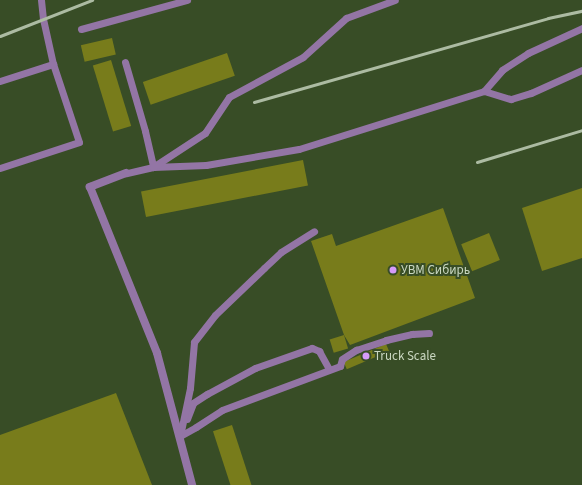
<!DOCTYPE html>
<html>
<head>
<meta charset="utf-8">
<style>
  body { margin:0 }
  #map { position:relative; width:582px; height:485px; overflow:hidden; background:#384d26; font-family:"Source Sans 3",sans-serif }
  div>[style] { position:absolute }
  .building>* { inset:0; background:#787c1b; transform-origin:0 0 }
  .service>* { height:7px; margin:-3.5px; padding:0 3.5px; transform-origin:3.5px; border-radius:3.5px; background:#9375a5 }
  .minor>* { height:8px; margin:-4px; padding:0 4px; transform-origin:4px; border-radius:4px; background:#9375a5 }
  .rail>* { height:3px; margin:-1.5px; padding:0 1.5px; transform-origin:1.5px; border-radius:1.5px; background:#acbba2 }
  .dots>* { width:11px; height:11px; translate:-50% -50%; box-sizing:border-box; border:2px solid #384d26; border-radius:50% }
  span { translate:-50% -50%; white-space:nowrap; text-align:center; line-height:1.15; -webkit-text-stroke:4px #384d26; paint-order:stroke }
  .poi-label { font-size:13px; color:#cad7c1 }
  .left { translate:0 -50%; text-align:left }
</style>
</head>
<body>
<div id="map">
  <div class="building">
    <div style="left:112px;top:38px;width:17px;height:32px;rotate:77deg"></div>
    <div style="left:227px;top:53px;width:24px;height:89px;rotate:71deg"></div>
    <div style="left:111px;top:60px;width:69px;height:19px;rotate:73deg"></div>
    <div style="left:303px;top:160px;width:26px;height:165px;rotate:79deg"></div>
    <div style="clip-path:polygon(582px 188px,582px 258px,542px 271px,522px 208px)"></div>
    <div style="clip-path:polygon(443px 208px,475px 298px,350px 345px,344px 335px,311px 241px,332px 234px,336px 246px)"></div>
    <div style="left:489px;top:233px;width:29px;height:30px;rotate:68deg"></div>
    <div style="left:344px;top:335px;width:14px;height:15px;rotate:73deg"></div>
    <div style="left:386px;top:344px;width:8px;height:46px;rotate:67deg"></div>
    <div style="clip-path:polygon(116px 393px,152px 485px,0 485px,0 435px)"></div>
    <div style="left:232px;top:425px;width:63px;height:20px;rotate:72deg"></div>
  </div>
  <div class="service">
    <div style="left:81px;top:29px;width:110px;rotate:-15.3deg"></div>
    <div style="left:125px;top:62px;width:72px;rotate:73.8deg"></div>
    <div style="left:145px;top:131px;width:37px;rotate:77deg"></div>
    <div style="left:153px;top:167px;width:28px;rotate:167deg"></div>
    <div style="left:0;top:81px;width:56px;rotate:-17.8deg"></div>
    <div style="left:484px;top:91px;width:28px;rotate:17deg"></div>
    <div style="left:511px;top:99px;width:21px;rotate:-17deg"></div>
    <div style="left:531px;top:93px;width:56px;rotate:-24.3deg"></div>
    <div style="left:153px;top:167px;width:53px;rotate:-2.2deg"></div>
    <div style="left:206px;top:165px;width:94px;rotate:-9.8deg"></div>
    <div style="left:299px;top:149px;width:194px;rotate:-17.4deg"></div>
    <div style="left:484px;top:91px;width:28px;rotate:-49deg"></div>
    <div style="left:502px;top:70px;width:31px;rotate:-33deg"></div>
    <div style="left:528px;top:53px;width:60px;rotate:-24.8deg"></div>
    <div style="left:153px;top:167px;width:62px;rotate:-33.2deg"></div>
    <div style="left:205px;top:133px;width:43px;rotate:-56.3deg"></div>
    <div style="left:229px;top:97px;width:84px;rotate:-28.4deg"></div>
    <div style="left:303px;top:57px;width:58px;rotate:-42.2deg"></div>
    <div style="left:346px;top:18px;width:52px;rotate:-20.2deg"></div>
    <div style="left:0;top:168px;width:83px;rotate:-18.2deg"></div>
    <div style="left:79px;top:142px;width:82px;rotate:-108.4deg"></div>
    <div style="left:53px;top:64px;width:46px;rotate:-102.5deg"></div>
    <div style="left:43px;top:19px;width:19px;rotate:-96deg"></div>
    <div style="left:187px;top:419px;width:17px;rotate:-69deg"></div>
    <div style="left:193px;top:403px;width:17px;rotate:-33deg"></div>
    <div style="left:207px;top:394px;width:55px;rotate:-28.4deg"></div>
    <div style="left:255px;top:368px;width:60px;rotate:-19.3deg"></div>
    <div style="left:312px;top:348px;width:8px;rotate:23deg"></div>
    <div style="left:319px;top:351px;width:21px;rotate:61deg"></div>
    <div style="left:180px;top:436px;width:18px;rotate:-29deg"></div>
    <div style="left:196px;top:427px;width:31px;rotate:-33deg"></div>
    <div style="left:222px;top:410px;width:126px;rotate:-20.4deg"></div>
    <div style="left:340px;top:366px;width:7px;rotate:-74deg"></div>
    <div style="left:342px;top:359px;width:17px;rotate:-33deg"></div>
    <div style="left:356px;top:350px;width:32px;rotate:-18deg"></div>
    <div style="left:386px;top:340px;width:27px;rotate:-13deg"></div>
    <div style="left:412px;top:334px;width:17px;rotate:-3deg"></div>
    <div style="left:180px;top:436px;width:49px;rotate:-78.2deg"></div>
    <div style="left:190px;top:388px;width:46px;rotate:-85deg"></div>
    <div style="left:194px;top:342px;width:34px;rotate:-52deg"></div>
    <div style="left:215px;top:315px;width:68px;rotate:-43.8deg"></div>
    <div style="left:264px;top:268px;width:23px;rotate:-43deg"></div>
    <div style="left:281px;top:252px;width:39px;rotate:-32deg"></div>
  </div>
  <div class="minor">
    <div style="left:126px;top:173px;width:39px;rotate:159deg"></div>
    <div style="left:90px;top:187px;width:179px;rotate:68deg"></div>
    <div style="left:157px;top:353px;width:137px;rotate:75.1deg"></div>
  </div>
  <div class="rail">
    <div style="left:0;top:36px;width:99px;rotate:-21.4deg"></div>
    <div style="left:254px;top:102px;width:306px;rotate:-15.9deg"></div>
    <div style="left:548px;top:18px;width:35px;rotate:-12deg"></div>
    <div style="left:477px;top:162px;width:110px;rotate:-16.9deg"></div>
  </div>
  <div class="dots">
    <div style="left:393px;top:270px;background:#d69bfa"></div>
    <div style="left:366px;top:356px;background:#d69bfa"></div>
  </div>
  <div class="poi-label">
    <span class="left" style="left:401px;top:270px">УВМ Сибирь</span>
    <span class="left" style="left:374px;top:356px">Truck Scale</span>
  </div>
</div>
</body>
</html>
